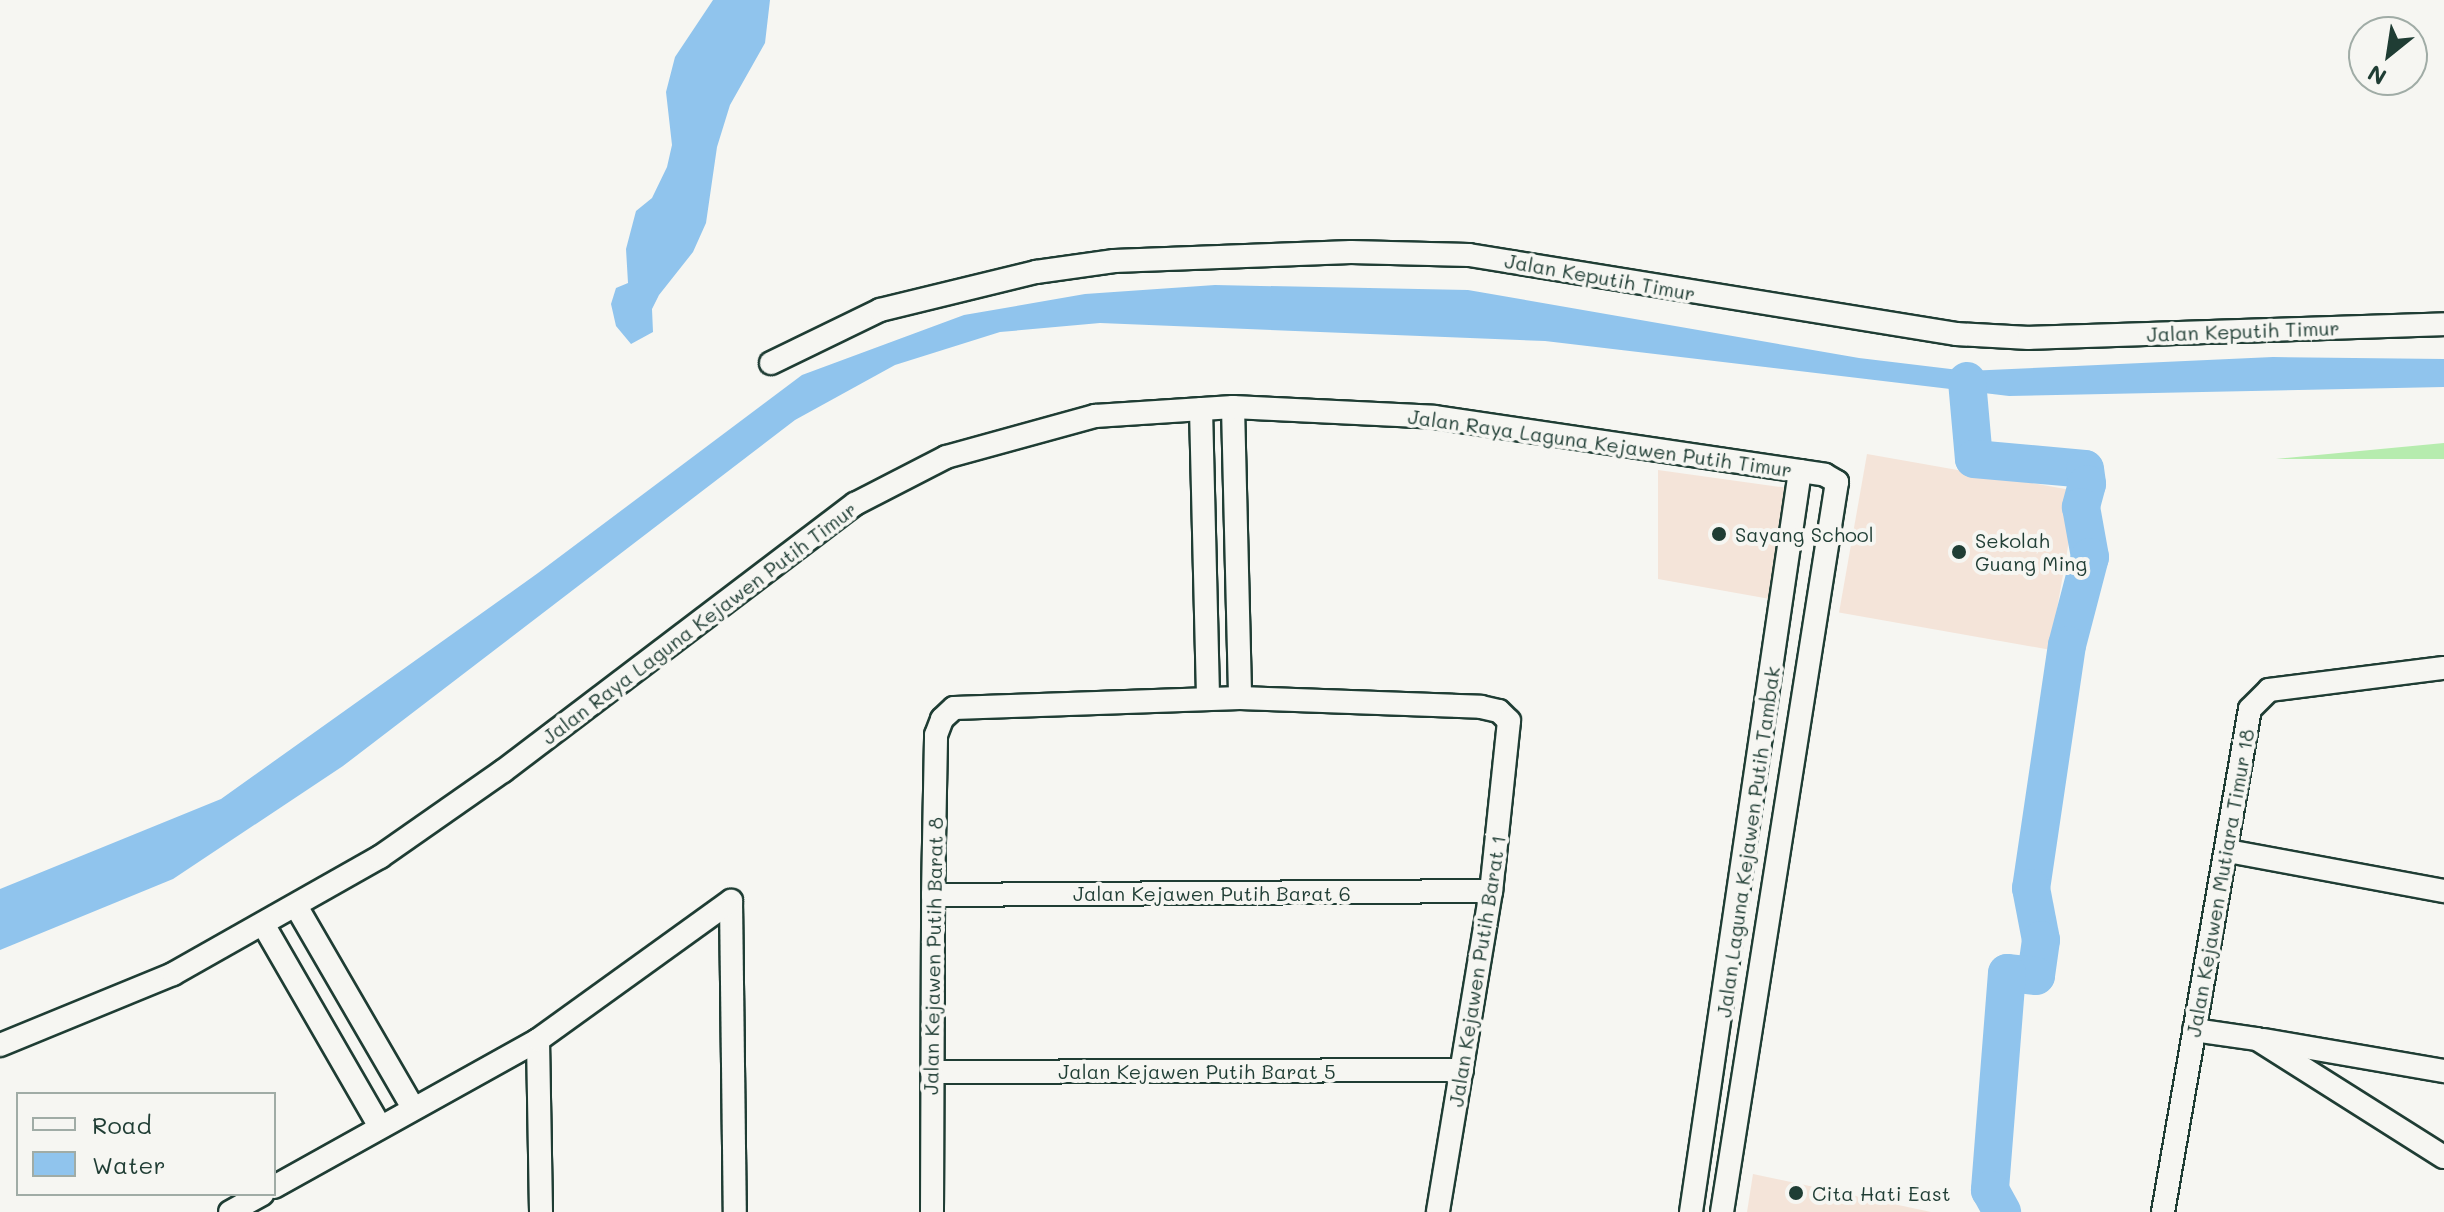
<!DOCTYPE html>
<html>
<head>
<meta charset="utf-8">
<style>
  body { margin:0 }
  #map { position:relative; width:2444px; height:1212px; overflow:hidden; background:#f6f6f2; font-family:Mali,sans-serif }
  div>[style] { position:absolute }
  .built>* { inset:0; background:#f4e4d9; transform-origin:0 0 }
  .green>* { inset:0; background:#b6ecae }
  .water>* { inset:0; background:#90c4ed }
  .river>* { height:38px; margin:-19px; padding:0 19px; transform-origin:19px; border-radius:19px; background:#90c4ed }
  .roads { filter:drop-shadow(2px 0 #1f3d34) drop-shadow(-2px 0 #1f3d34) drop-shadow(0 2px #1f3d34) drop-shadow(0 -2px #1f3d34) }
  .street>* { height:22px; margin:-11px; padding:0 11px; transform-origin:11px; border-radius:11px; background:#f6f6f2 }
  .dots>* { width:22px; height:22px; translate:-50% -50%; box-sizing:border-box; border:4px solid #f6f6f2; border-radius:50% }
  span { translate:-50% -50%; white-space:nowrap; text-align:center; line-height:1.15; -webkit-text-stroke:8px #f6f6f2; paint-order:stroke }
  .street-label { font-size:20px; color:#1f3d34 }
  .poi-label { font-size:20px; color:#1f3d34 }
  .left { translate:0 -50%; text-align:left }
  .legend { position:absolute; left:16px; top:1092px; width:260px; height:104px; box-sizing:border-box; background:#f6f6f2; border:2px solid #a0aca6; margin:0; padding:10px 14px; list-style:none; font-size:24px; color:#1f3d34 }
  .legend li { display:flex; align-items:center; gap:16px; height:40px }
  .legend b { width:40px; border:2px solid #a0aca6 }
  .north { position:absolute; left:2348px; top:16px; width:80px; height:80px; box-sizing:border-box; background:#f6f6f2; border:2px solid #a0aca6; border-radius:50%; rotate:210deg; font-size:22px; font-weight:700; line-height:32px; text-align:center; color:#1f3d34 }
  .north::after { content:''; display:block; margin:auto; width:28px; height:36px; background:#1f3d34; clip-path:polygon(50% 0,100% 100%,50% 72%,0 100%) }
</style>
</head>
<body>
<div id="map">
  <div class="built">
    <div style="left:1867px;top:454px;width:214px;height:161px;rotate:10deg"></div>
    <div style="clip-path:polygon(1658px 470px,1788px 488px,1770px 599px,1658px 579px)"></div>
    <div style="clip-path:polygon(1753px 1174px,1931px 1212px,1747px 1212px)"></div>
  </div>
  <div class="green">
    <div style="clip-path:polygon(2444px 443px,2444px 459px,2276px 459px)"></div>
  </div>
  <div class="water">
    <div style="clip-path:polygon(713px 0,770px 0,765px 43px,730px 105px,717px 147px,706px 223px,693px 252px,659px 295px,652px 309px,653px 332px,631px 344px,616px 326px,611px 304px,616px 288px,628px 283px,626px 249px,636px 211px,652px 198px,667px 167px,672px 145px,666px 92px,675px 57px)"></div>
    <div style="clip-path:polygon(1215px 285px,1468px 290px,1859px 358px,1967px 371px,2273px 357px,2444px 359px,2444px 387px,2009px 396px,1545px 341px,1100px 323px,1000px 332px,895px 365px,795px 420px,343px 766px,173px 879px,0 950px,0 889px,221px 799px,538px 573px,802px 375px,964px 315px,1085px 294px)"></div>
  </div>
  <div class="river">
    <div style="left:1967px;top:381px;width:78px;rotate:84.9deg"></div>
    <div style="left:1974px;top:459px;width:111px;rotate:5.1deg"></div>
    <div style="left:2085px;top:469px;width:15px;rotate:82deg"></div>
    <div style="left:2087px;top:484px;width:24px;rotate:105deg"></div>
    <div style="left:2081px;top:507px;width:51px;rotate:79.8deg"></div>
    <div style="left:2090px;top:557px;width:91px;rotate:104.6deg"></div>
    <div style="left:2067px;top:645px;width:246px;rotate:98.4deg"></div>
    <div style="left:2031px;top:888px;width:53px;rotate:79.1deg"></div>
    <div style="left:2041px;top:940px;width:36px;rotate:98deg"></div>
    <div style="left:2036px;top:976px;width:29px;rotate:-174deg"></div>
    <div style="left:2007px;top:973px;width:218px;rotate:94.5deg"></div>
    <div style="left:1990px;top:1190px;width:25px;rotate:61deg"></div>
  </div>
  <div class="roads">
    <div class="street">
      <div style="left:771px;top:363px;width:121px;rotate:-25.9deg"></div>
      <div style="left:880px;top:310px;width:161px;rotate:-13.7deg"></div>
      <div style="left:1036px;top:272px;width:79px;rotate:-8deg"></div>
      <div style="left:1114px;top:261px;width:237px;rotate:-2.2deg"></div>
      <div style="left:1351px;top:252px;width:118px;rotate:1.5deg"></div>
      <div style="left:1469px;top:255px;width:493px;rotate:9.2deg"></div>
      <div style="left:1956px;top:334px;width:73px;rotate:3.1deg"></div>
      <div style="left:2029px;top:338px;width:415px;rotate:-1.9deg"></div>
      <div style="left:1233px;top:407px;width:291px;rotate:88.6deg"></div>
      <div style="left:1201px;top:409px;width:290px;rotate:88.6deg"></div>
      <div style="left:2228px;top:851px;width:220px;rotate:10.5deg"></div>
      <div style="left:933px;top:895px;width:558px;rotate:-0.41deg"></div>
      <div style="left:731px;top:901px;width:311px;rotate:89.3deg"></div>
      <div style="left:296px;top:906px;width:233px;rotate:59.9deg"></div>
      <div style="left:263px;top:924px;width:234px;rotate:60deg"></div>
      <div style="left:2194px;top:1030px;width:64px;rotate:8.1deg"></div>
      <div style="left:2257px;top:1039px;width:221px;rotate:32.3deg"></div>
      <div style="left:538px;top:1040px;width:172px;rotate:89deg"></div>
      <div style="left:2264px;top:1040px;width:183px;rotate:9.8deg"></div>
      <div style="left:0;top:1045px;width:187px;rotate:-22.3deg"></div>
      <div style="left:173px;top:974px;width:238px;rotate:-29.5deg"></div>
      <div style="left:380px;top:857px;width:150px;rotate:-35deg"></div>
      <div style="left:503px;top:771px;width:442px;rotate:-37.2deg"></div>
      <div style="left:855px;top:504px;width:102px;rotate:-27.3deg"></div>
      <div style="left:946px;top:457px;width:155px;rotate:-15.4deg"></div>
      <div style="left:1095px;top:416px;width:138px;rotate:-3.7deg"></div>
      <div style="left:1233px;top:407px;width:201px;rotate:2.8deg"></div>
      <div style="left:1434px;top:417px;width:395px;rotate:8.4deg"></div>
      <div style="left:1825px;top:475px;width:14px;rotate:30deg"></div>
      <div style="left:1837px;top:482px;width:739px;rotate:98.95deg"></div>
      <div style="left:932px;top:1072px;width:530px;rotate:-0.22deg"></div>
      <div style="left:274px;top:1187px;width:302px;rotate:-29.1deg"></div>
      <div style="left:538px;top:1040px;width:238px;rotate:-35.8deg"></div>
      <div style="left:230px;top:1212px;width:37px;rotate:-29deg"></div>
      <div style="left:932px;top:1212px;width:317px;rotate:-89.8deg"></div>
      <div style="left:933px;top:895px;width:160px;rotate:-88.9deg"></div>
      <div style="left:936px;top:735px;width:17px;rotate:-69deg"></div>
      <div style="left:942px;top:719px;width:16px;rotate:-43deg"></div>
      <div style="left:954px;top:708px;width:286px;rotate:-2deg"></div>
      <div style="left:1240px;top:698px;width:241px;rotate:2.1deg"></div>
      <div style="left:1481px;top:707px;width:18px;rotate:13deg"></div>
      <div style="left:1499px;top:711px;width:14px;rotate:45deg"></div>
      <div style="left:1509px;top:721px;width:171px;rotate:96deg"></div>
      <div style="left:1491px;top:891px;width:325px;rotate:99.4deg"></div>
      <div style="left:1691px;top:1212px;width:749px;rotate:-81.63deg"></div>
      <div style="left:2163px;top:1212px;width:510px;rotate:-80.19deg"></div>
      <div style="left:2250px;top:709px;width:27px;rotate:-45deg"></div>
      <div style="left:2269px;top:690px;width:176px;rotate:-7.2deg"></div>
    </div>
  </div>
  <div class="dots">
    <div style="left:1719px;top:534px;background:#1f3d34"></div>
    <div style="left:1959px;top:552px;background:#1f3d34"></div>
    <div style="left:1796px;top:1193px;background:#1f3d34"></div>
  </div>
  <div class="street-label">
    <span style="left:1600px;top:277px;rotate:10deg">Jalan Keputih Timur</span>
    <span style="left:2243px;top:331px;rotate:-2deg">Jalan Keputih Timur</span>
    <span style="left:1600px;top:443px;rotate:8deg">Jalan Raya Laguna Kejawen Putih Timur</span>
    <span style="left:699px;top:623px;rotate:-37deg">Jalan Raya Laguna Kejawen Putih Timur</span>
    <span style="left:1748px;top:842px;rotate:-82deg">Jalan Laguna Kejawen Putih Tambak</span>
    <span style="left:2220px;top:883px;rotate:-80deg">Jalan Kejawen Mutiara Timur 18</span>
    <span style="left:1212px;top:893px">Jalan Kejawen Putih Barat 6</span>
    <span style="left:933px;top:956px;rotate:-89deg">Jalan Kejawen Putih Barat 8</span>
    <span style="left:1477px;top:971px;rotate:-81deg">Jalan Kejawen Putih Barat 1</span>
    <span style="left:1197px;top:1071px">Jalan Kejawen Putih Barat 5</span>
  </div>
  <div class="poi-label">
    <span class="left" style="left:1735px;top:534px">Sayang School</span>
    <span class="left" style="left:1975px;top:552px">Sekolah<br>Guang Ming</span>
    <span class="left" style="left:1812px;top:1193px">Cita Hati East</span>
  </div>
  <ul class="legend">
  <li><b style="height:10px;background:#f6f6f2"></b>Road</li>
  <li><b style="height:22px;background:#90c4ed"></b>Water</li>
  </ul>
  <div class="north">N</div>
</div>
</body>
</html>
